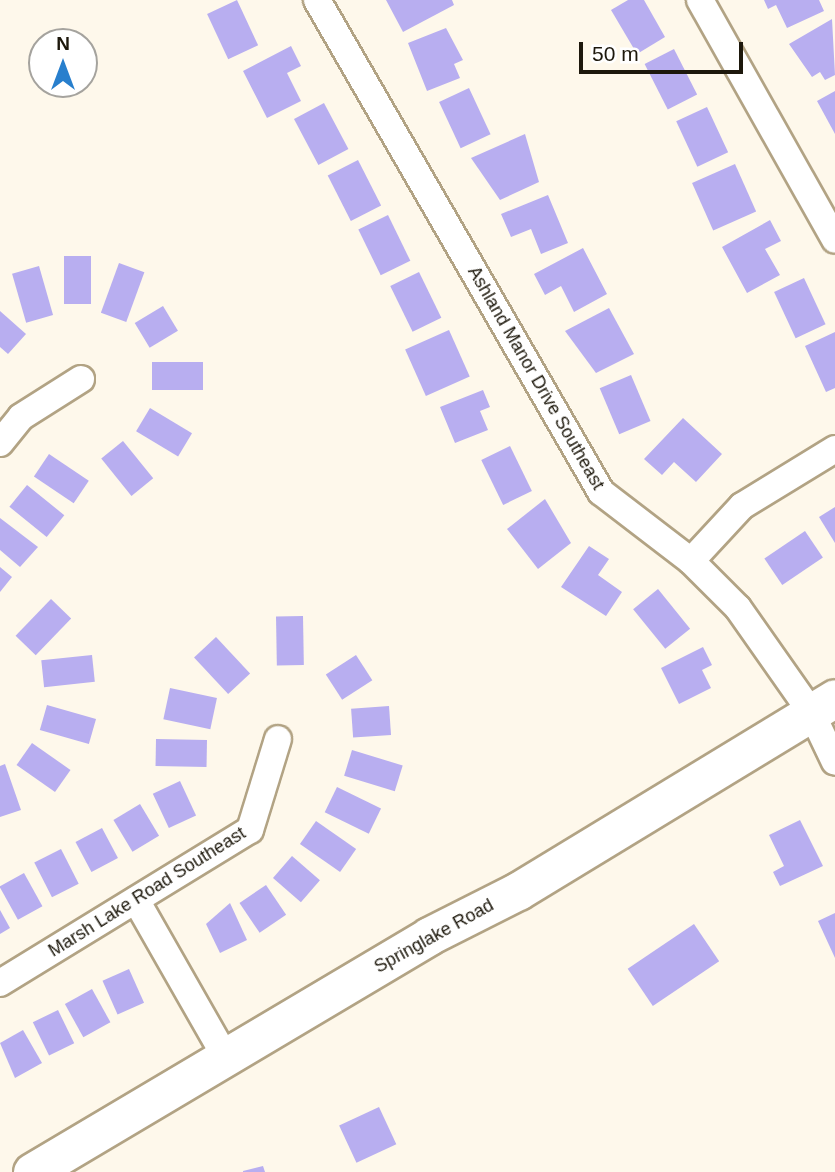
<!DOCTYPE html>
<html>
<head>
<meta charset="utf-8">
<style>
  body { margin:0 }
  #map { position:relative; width:835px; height:1172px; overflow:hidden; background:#fef8eb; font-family:Arial,sans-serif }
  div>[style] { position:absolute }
  .building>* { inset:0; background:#b8aef0; transform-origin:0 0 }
  .roads { filter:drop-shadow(2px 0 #b2a384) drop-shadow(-2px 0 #b2a384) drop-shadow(0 2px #b2a384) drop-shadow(0 -2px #b2a384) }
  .street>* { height:26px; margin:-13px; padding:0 13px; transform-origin:13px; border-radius:13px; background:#fff }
  .secondary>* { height:37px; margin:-18.5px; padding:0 18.5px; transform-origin:18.5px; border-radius:18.5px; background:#fff }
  span { translate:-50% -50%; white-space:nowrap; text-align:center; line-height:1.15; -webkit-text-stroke:5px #fff; paint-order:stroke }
  .street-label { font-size:18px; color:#1d180c }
  .north { position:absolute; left:28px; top:28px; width:70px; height:70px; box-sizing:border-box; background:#fff; border:2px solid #a5a39e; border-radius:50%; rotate:0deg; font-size:19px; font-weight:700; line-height:28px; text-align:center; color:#1d180c }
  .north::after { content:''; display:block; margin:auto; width:24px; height:32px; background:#287fcd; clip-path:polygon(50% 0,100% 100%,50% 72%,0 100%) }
  .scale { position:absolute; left:579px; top:42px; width:164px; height:32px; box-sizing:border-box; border:4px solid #1d180c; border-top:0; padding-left:9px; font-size:21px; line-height:24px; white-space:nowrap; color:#1d180c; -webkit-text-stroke:5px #fff; paint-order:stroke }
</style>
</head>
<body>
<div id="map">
  <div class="building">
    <div style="left:237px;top:0;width:50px;height:33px;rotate:65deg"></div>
    <div style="clip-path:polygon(386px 0,452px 0,454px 5px,403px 32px)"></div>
    <div style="clip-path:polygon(628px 0,644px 0,665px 37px,637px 54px,611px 10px)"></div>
    <div style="clip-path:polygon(764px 0,819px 0,824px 11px,787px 28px,776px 5px,768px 9px)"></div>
    <div style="clip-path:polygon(832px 19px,835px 75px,825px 80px,820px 72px,812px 77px,789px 44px)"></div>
    <div style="clip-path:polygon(446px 28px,463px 60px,454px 64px,460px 78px,427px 91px,408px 43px)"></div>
    <div style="clip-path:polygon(291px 46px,301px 66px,287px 73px,301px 101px,267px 118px,243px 71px)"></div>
    <div style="left:674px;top:49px;width:51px;height:33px;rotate:63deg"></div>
    <div style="left:469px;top:88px;width:51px;height:33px;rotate:65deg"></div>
    <div style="clip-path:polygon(835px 91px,835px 134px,817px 101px)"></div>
    <div style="left:324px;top:103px;width:52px;height:34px;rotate:62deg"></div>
    <div style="left:707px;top:107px;width:50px;height:34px;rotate:65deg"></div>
    <div style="clip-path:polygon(525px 134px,539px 182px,500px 200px,471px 158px)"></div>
    <div style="left:358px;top:160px;width:51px;height:34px;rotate:63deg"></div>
    <div style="left:735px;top:164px;width:52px;height:47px;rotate:66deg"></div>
    <div style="clip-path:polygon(548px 195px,568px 243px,541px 254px,531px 229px,511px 237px,501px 214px)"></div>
    <div style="left:388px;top:215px;width:51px;height:33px;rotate:64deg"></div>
    <div style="clip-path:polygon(770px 220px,781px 241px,765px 249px,780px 275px,747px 293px,722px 247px)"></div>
    <div style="clip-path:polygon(583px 248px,607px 294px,574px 312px,561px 286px,545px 295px,534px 274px)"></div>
    <div style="left:64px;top:256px;width:27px;height:48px"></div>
    <div style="left:119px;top:263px;width:27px;height:53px;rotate:20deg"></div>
    <div style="left:39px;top:266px;width:51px;height:28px;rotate:74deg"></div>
    <div style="left:419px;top:272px;width:51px;height:32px;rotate:64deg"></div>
    <div style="left:804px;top:278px;width:51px;height:33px;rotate:65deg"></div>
    <div style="left:163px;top:306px;width:29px;height:33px;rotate:59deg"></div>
    <div style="clip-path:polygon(609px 308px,634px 354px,596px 373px,565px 331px)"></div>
    <div style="clip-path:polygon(0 311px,26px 334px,8px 354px,0 347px)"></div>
    <div style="left:449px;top:330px;width:51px;height:48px;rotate:66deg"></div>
    <div style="clip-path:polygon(835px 332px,835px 388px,826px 392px,805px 346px)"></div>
    <div style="left:152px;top:362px;width:51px;height:28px"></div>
    <div style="left:631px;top:375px;width:50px;height:34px;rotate:67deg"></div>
    <div style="clip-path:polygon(483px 390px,490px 407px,480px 411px,488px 430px,455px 443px,440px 407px)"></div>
    <div style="left:150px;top:408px;width:49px;height:27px;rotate:31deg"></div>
    <div style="clip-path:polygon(683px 418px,722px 454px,696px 482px,674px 462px,662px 475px,644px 459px)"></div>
    <div style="left:123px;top:441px;width:48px;height:28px;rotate:51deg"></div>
    <div style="left:510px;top:446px;width:50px;height:32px;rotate:64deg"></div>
    <div style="left:49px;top:454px;width:48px;height:27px;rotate:34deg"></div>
    <div style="left:27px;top:485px;width:48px;height:28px;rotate:39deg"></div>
    <div style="clip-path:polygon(545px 499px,571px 543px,538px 569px,507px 529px)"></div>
    <div style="clip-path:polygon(835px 507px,835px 543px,819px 517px)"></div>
    <div style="clip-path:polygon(0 518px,38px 547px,20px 567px,0 550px)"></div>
    <div style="left:805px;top:531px;width:32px;height:49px;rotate:56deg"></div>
    <div style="clip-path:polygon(589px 546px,609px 559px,598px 575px,622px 592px,606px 616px,561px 587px)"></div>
    <div style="clip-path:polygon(0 567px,12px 577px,0 592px)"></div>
    <div style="left:658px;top:589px;width:51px;height:32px;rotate:51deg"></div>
    <div style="left:51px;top:599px;width:28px;height:51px;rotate:44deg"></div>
    <div style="left:303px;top:616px;width:49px;height:27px;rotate:89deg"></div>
    <div style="left:216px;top:637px;width:50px;height:30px;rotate:47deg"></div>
    <div style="clip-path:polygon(703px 647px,712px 665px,702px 670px,711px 688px,679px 704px,661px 668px)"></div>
    <div style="left:92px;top:655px;width:27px;height:51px;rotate:84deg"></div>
    <div style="left:356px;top:655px;width:30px;height:36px;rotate:57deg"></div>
    <div style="left:170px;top:688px;width:48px;height:32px;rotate:12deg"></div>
    <div style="left:47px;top:705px;width:51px;height:26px;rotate:16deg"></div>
    <div style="left:389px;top:706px;width:29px;height:38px;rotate:86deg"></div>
    <div style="left:156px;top:739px;width:51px;height:27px;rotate:1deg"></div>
    <div style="left:32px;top:743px;width:47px;height:27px;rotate:35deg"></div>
    <div style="left:352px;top:750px;width:53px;height:27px;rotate:17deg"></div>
    <div style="clip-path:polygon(5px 764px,21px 810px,0 817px,0 766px)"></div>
    <div style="left:180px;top:781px;width:38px;height:30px;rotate:65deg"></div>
    <div style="left:337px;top:787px;width:49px;height:28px;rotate:26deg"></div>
    <div style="left:140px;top:804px;width:37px;height:31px;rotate:59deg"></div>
    <div style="clip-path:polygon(800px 820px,823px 866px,780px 886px,773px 872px,784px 866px,769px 835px)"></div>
    <div style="left:316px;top:821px;width:49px;height:28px;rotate:35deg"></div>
    <div style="left:102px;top:828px;width:34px;height:30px;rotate:62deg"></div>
    <div style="left:61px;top:849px;width:39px;height:30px;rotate:63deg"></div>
    <div style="left:292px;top:856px;width:37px;height:29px;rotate:41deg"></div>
    <div style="left:24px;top:873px;width:38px;height:28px;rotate:61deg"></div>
    <div style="left:266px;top:885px;width:36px;height:32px;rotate:56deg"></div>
    <div style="clip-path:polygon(230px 903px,247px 940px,220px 953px,206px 924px)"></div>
    <div style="clip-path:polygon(0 910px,10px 928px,0 934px)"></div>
    <div style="clip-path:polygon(835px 913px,835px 958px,818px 921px)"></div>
    <div style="left:694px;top:924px;width:45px;height:80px;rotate:56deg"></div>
    <div style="left:129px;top:969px;width:37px;height:29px;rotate:66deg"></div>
    <div style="left:92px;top:989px;width:38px;height:31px;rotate:61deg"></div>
    <div style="left:58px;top:1010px;width:37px;height:28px;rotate:64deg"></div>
    <div style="clip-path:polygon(23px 1030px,42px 1063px,15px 1078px,0 1043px)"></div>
    <div style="left:379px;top:1107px;width:41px;height:44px;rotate:65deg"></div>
    <div style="clip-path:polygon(263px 1166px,265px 1172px,243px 1172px,243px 1171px)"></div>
  </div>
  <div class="roads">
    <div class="street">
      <div style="left:317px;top:0;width:568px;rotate:60deg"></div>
      <div style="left:601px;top:492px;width:113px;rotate:37.5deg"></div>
      <div style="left:691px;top:561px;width:66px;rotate:45deg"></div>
      <div style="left:738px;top:608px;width:127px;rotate:54.9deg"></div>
      <div style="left:811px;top:712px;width:55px;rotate:64.4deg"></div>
      <div style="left:700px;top:0;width:275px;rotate:60.6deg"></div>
      <div style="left:0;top:443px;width:33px;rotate:-51deg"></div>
      <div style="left:21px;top:417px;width:71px;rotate:-32.3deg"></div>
      <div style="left:691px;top:561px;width:75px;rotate:-47.2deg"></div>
      <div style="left:742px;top:506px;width:109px;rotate:-31.5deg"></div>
      <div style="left:136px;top:900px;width:182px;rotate:60.3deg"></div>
      <div style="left:0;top:983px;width:293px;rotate:-31.5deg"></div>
      <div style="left:250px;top:830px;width:95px;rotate:-72.9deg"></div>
    </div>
    <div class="secondary">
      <div style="left:32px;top:1172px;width:462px;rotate:-30.7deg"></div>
      <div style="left:429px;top:936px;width:100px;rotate:-26.8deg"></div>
      <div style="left:518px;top:891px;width:371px;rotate:-31.3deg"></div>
    </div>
  </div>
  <div class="street-label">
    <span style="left:536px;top:378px;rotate:60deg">Ashland Manor Drive Southeast</span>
    <span style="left:147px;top:892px;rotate:-32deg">Marsh Lake Road Southeast</span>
    <span style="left:434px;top:936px;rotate:-29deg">Springlake Road</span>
  </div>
  <div class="north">N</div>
  <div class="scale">50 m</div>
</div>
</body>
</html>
